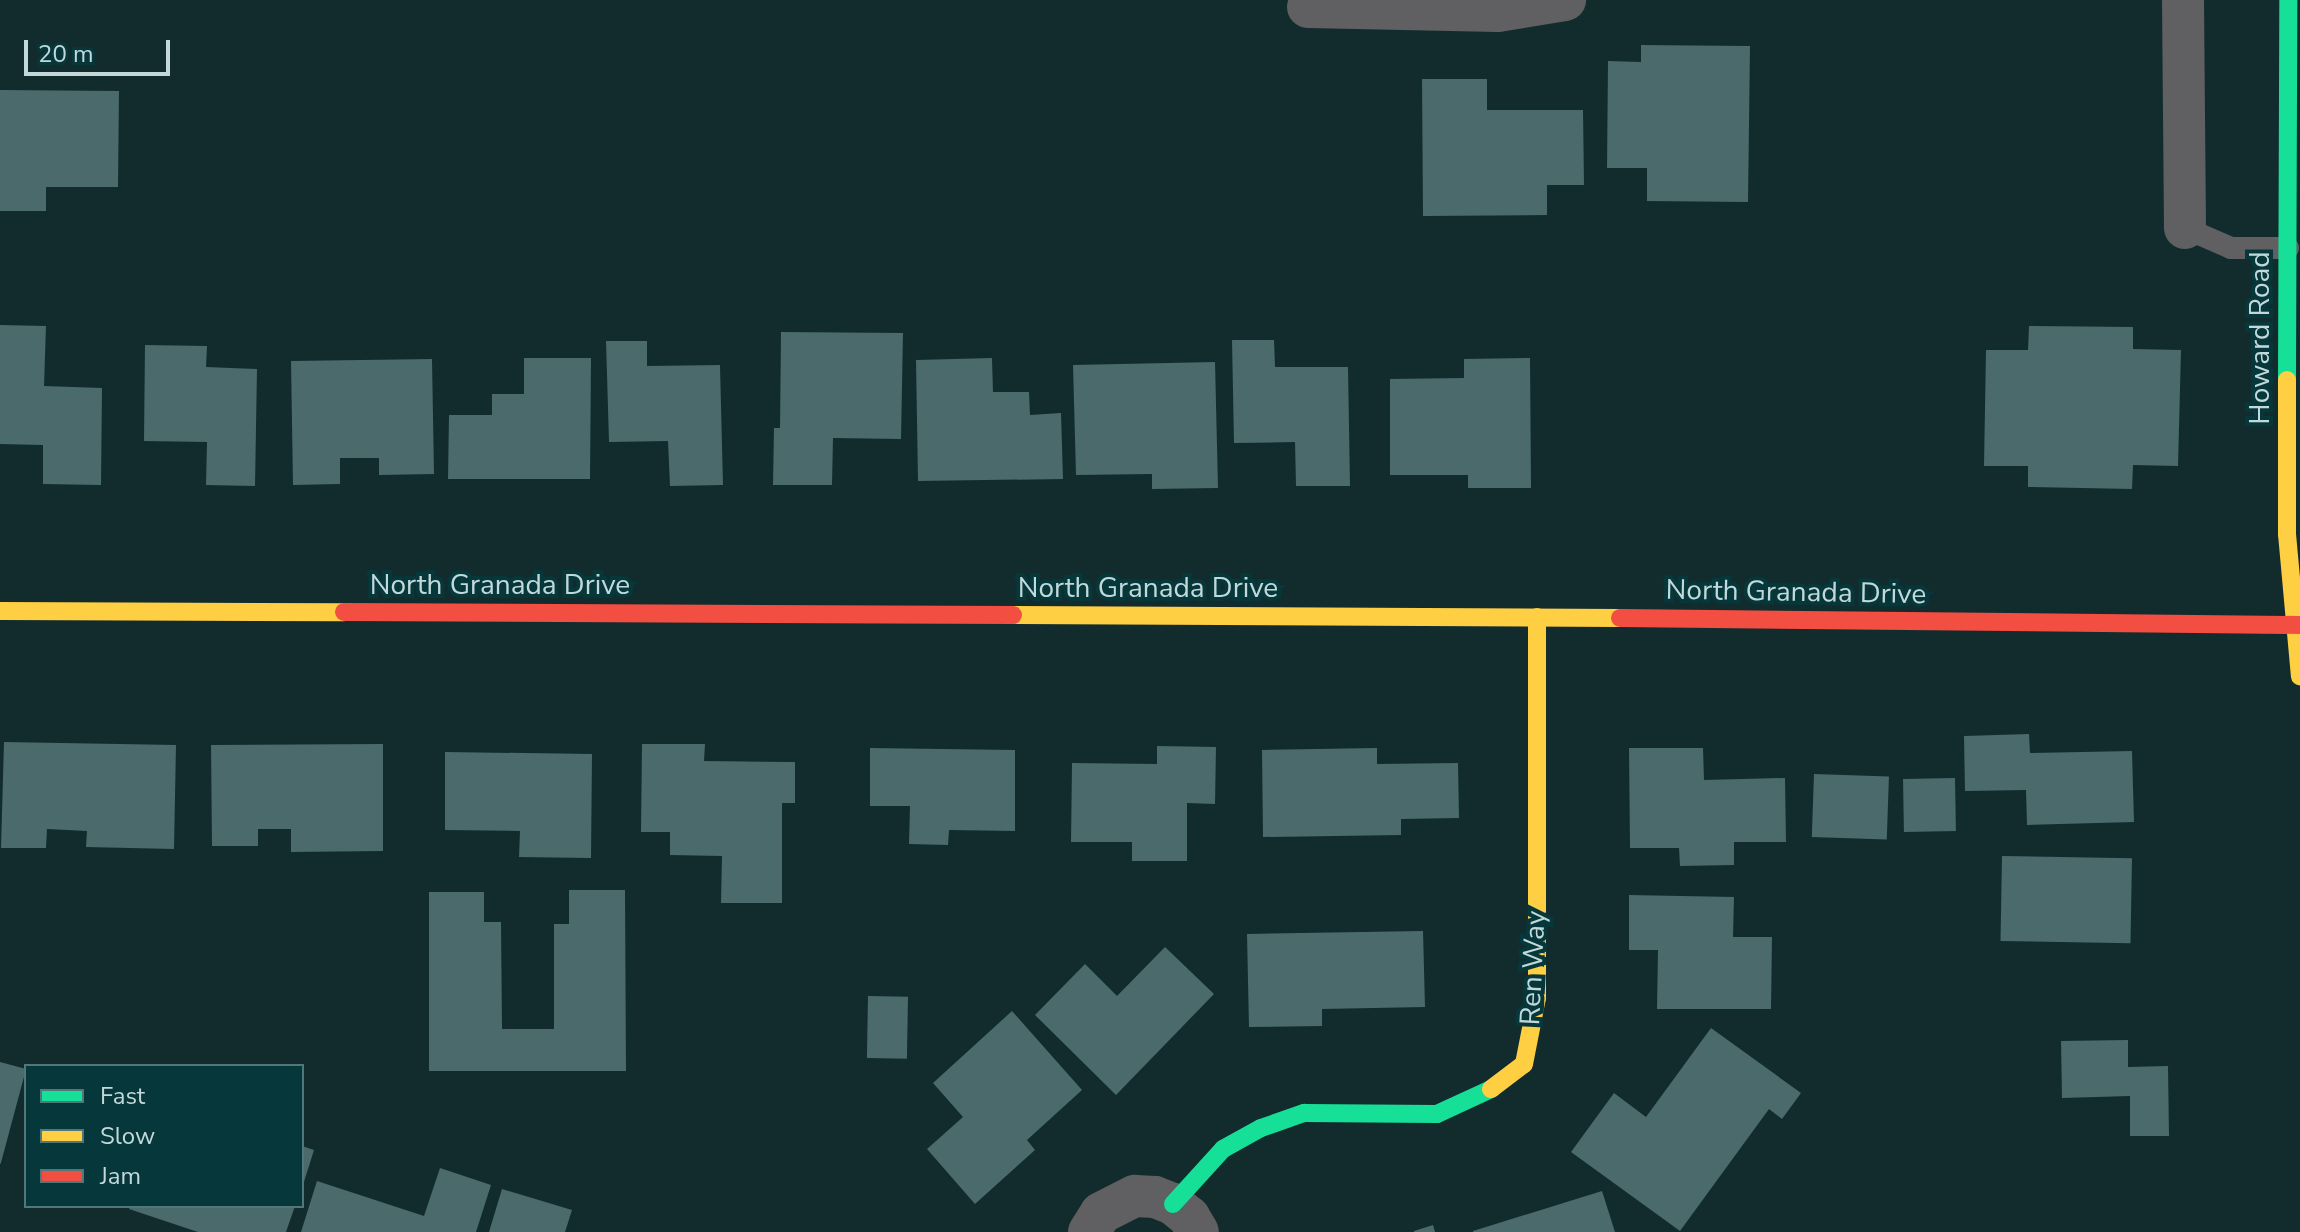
<!DOCTYPE html>
<html>
<head>
<meta charset="utf-8">
<style>
  body { margin:0 }
  #map { position:relative; width:2300px; height:1232px; overflow:hidden; background:#122c2e; font-family:"Nunito Sans",sans-serif }
  div>[style] { position:absolute }
  .building>* { inset:0; background:#4b6a6c; transform-origin:0 0 }
  .lane>* { height:22px; margin:-11px; padding:0 11px; transform-origin:11px; border-radius:11px; background:#605f61 }
  .street>* { height:42px; margin:-21px; padding:0 21px; transform-origin:21px; border-radius:21px; background:#605f61 }
  .fast>* { height:18px; margin:-9px; padding:0 9px; transform-origin:9px; border-radius:9px; background:#16e098 }
  .slow>* { height:18px; margin:-9px; padding:0 9px; transform-origin:9px; border-radius:9px; background:#ffcf43 }
  .jam>* { height:18px; margin:-9px; padding:0 9px; transform-origin:9px; border-radius:9px; background:#f24e42 }
  span { translate:-50% -50%; white-space:nowrap; text-align:center; line-height:1.15; -webkit-text-stroke:8px #06373a; paint-order:stroke }
  .street-label { font-size:28px; color:#c2d8da }
  .legend { position:absolute; left:24px; top:1064px; width:280px; height:144px; box-sizing:border-box; background:#06373a; border:2px solid #51777a; margin:0; padding:10px 14px; list-style:none; font-size:24px; color:#c2d8da }
  .legend li { display:flex; align-items:center; gap:16px; height:40px }
  .legend b { width:40px; border:2px solid #51777a }
  .scale { position:absolute; left:24px; top:40px; width:146px; height:36px; box-sizing:border-box; border:4px solid #c2d8da; border-top:0; padding-left:10px; font-size:24px; line-height:28px; white-space:nowrap; color:#c2d8da; -webkit-text-stroke:6px #06373a; paint-order:stroke }
</style>
</head>
<body>
<div id="map">
  <div class="building">
    <div style="clip-path:polygon(1641px 45px,1750px 46px,1748px 202px,1647px 201px,1647px 168px,1607px 168px,1608px 61px,1641px 62px)"></div>
    <div style="clip-path:polygon(1422px 79px,1487px 79px,1487px 110px,1583px 110px,1584px 185px,1547px 185px,1547px 215px,1423px 216px)"></div>
    <div style="clip-path:polygon(0 90px,119px 91px,118px 187px,46px 187px,46px 211px,0 211px)"></div>
    <div style="clip-path:polygon(0 325px,46px 326px,44px 386px,102px 388px,101px 485px,43px 484px,43px 445px,0 444px)"></div>
    <div style="clip-path:polygon(2029px 326px,2133px 327px,2133px 349px,2181px 350px,2178px 466px,2133px 465px,2132px 489px,2028px 487px,2028px 466px,1984px 466px,1986px 350px,2028px 350px)"></div>
    <div style="clip-path:polygon(781px 332px,903px 333px,901px 439px,833px 438px,832px 485px,773px 485px,774px 428px,780px 428px)"></div>
    <div style="clip-path:polygon(1232px 340px,1274px 340px,1275px 367px,1348px 367px,1350px 486px,1296px 486px,1295px 442px,1234px 443px)"></div>
    <div style="clip-path:polygon(606px 341px,647px 341px,647px 366px,720px 365px,723px 485px,670px 486px,668px 441px,609px 442px)"></div>
    <div style="clip-path:polygon(145px 345px,207px 346px,206px 367px,257px 369px,255px 486px,206px 485px,207px 442px,144px 441px)"></div>
    <div style="clip-path:polygon(524px 358px,591px 358px,590px 479px,448px 479px,449px 415px,492px 415px,492px 394px,524px 394px)"></div>
    <div style="clip-path:polygon(992px 358px,993px 392px,1029px 392px,1030px 415px,1061px 413px,1063px 479px,918px 481px,916px 360px)"></div>
    <div style="clip-path:polygon(1530px 358px,1531px 488px,1468px 488px,1468px 475px,1390px 475px,1390px 379px,1464px 378px,1464px 359px)"></div>
    <div style="clip-path:polygon(432px 359px,434px 474px,379px 475px,379px 458px,340px 458px,340px 484px,293px 485px,291px 361px)"></div>
    <div style="clip-path:polygon(1215px 362px,1218px 488px,1152px 489px,1152px 474px,1076px 475px,1073px 365px)"></div>
    <div style="clip-path:polygon(2029px 734px,2030px 753px,2132px 751px,2134px 822px,2027px 825px,2026px 790px,1965px 791px,1964px 736px)"></div>
    <div style="clip-path:polygon(4px 742px,176px 745px,174px 849px,86px 847px,87px 831px,47px 829px,46px 848px,1px 848px)"></div>
    <div style="clip-path:polygon(383px 744px,383px 851px,291px 852px,291px 829px,258px 829px,258px 846px,212px 846px,211px 745px)"></div>
    <div style="clip-path:polygon(642px 744px,705px 744px,704px 761px,795px 762px,795px 803px,782px 803px,782px 903px,721px 903px,722px 856px,670px 855px,670px 832px,641px 832px)"></div>
    <div style="clip-path:polygon(1157px 746px,1216px 747px,1215px 804px,1187px 803px,1187px 861px,1132px 861px,1132px 842px,1071px 842px,1072px 763px,1157px 764px)"></div>
    <div style="clip-path:polygon(870px 748px,1015px 750px,1015px 831px,949px 830px,948px 845px,909px 844px,910px 806px,870px 806px)"></div>
    <div style="clip-path:polygon(1377px 748px,1377px 764px,1458px 763px,1459px 818px,1401px 819px,1401px 835px,1263px 837px,1262px 750px)"></div>
    <div style="clip-path:polygon(1629px 748px,1703px 748px,1704px 780px,1785px 778px,1786px 842px,1734px 842px,1734px 865px,1680px 866px,1679px 848px,1630px 848px)"></div>
    <div style="clip-path:polygon(445px 752px,592px 754px,591px 858px,519px 857px,520px 831px,445px 830px)"></div>
    <div style="left:1814px;top:774px;width:75px;height:63px;rotate:2deg"></div>
    <div style="left:1955px;top:778px;width:53px;height:52px;rotate:89deg"></div>
    <div style="left:2002px;top:856px;width:130px;height:85px;rotate:1deg"></div>
    <div style="clip-path:polygon(569px 890px,625px 890px,626px 1071px,429px 1071px,429px 892px,484px 892px,484px 922px,501px 922px,502px 1029px,554px 1029px,554px 924px,569px 924px)"></div>
    <div style="clip-path:polygon(1629px 895px,1734px 897px,1733px 937px,1772px 937px,1771px 1009px,1657px 1009px,1658px 950px,1629px 950px)"></div>
    <div style="clip-path:polygon(1423px 931px,1425px 1007px,1322px 1009px,1322px 1026px,1249px 1027px,1247px 934px)"></div>
    <div style="clip-path:polygon(1165px 947px,1214px 994px,1116px 1095px,1035px 1015px,1085px 964px,1117px 996px)"></div>
    <div style="left:868px;top:996px;width:40px;height:62px;rotate:1deg"></div>
    <div style="clip-path:polygon(1012px 1011px,1082px 1090px,1027px 1140px,1035px 1150px,975px 1204px,927px 1149px,963px 1117px,933px 1083px)"></div>
    <div style="clip-path:polygon(1711px 1028px,1801px 1093px,1782px 1119px,1769px 1109px,1680px 1231px,1571px 1152px,1614px 1093px,1646px 1117px)"></div>
    <div style="clip-path:polygon(2128px 1040px,2128px 1067px,2168px 1066px,2169px 1136px,2130px 1136px,2130px 1096px,2062px 1098px,2061px 1041px)"></div>
    <div style="left:0;top:1062px;width:27px;height:98px;rotate:15deg"></div>
    <div style="clip-path:polygon(302px 1146px,314px 1150px,303px 1185px,302px 1184px)"></div>
    <div style="clip-path:polygon(440px 1168px,491px 1185px,476px 1232px,301px 1232px,317px 1181px,424px 1216px)"></div>
    <div style="clip-path:polygon(502px 1189px,572px 1210px,565px 1232px,489px 1232px)"></div>
    <div style="clip-path:polygon(1602px 1191px,1615px 1232px,1473px 1232px,1473px 1231px)"></div>
    <div style="clip-path:polygon(130px 1206px,295px 1206px,286px 1232px,198px 1232px,129px 1209px)"></div>
    <div style="clip-path:polygon(1433px 1225px,1435px 1232px,1414px 1232px,1414px 1231px)"></div>
  </div>
  <div class="lane">
    <div style="left:2185px;top:228px;width:50px;rotate:23.5deg"></div>
    <div style="left:2231px;top:248px;width:57px"></div>
  </div>
  <div class="street">
    <div style="left:2183px;top:0;width:228px;rotate:89.5deg"></div>
    <div style="left:1308px;top:7px;width:190px;rotate:1.2deg"></div>
    <div style="left:1498px;top:11px;width:68px;rotate:-9.3deg"></div>
    <div style="left:1089px;top:1232px;width:22px;rotate:-58deg"></div>
    <div style="left:1101px;top:1213px;width:38px;rotate:-27deg"></div>
    <div style="left:1135px;top:1196px;width:20px;rotate:3deg"></div>
    <div style="left:1155px;top:1197px;width:19px;rotate:21deg"></div>
    <div style="left:1173px;top:1204px;width:21px;rotate:39deg"></div>
    <div style="left:1189px;top:1217px;width:17px;rotate:59deg"></div>
  </div>
  <div class="fast">
    <div style="left:2287px;top:380px;width:380px;rotate:-89.8deg"></div>
    <div style="left:1173px;top:1204px;width:74px;rotate:-47.7deg"></div>
    <div style="left:1223px;top:1149px;width:43px;rotate:-28.9deg"></div>
    <div style="left:1261px;top:1128px;width:46px;rotate:-19.2deg"></div>
    <div style="left:1304px;top:1113px;width:133px;rotate:0.4deg"></div>
    <div style="left:1437px;top:1114px;width:60px;rotate:-24.8deg"></div>
  </div>
  <div class="slow">
    <div style="left:2287px;top:380px;width:154px;rotate:90deg"></div>
    <div style="left:2287px;top:534px;width:143px;rotate:84.8deg"></div>
    <div style="left:0;top:611px;width:344px;rotate:0.2deg"></div>
    <div style="left:1013px;top:615px;width:607px;rotate:0.28deg"></div>
    <div style="left:1491px;top:1089px;width:41px;rotate:-37.1deg"></div>
    <div style="left:1524px;top:1064px;width:67px;rotate:-78.9deg"></div>
    <div style="left:1537px;top:998px;width:381px;rotate:-90deg"></div>
  </div>
  <div class="jam">
    <div style="left:344px;top:612px;width:669px;rotate:0.26deg"></div>
    <div style="left:1620px;top:618px;width:680px;rotate:0.59deg"></div>
  </div>
  <div class="street-label">
    <span style="left:2260px;top:338px;rotate:-90deg">Howard Road</span>
    <span style="left:500px;top:585px">North Granada Drive</span>
    <span style="left:1148px;top:588px">North Granada Drive</span>
    <span style="left:1796px;top:592px;rotate:1deg">North Granada Drive</span>
    <span style="left:1533px;top:968px;rotate:-87deg">Ren Way</span>
  </div>
  <ul class="legend">
  <li><b style="height:10px;background:#16e098"></b>Fast</li>
  <li><b style="height:10px;background:#ffcf43"></b>Slow</li>
  <li><b style="height:10px;background:#f24e42"></b>Jam</li>
  </ul>
  <div class="scale">20 m</div>
</div>
</body>
</html>
